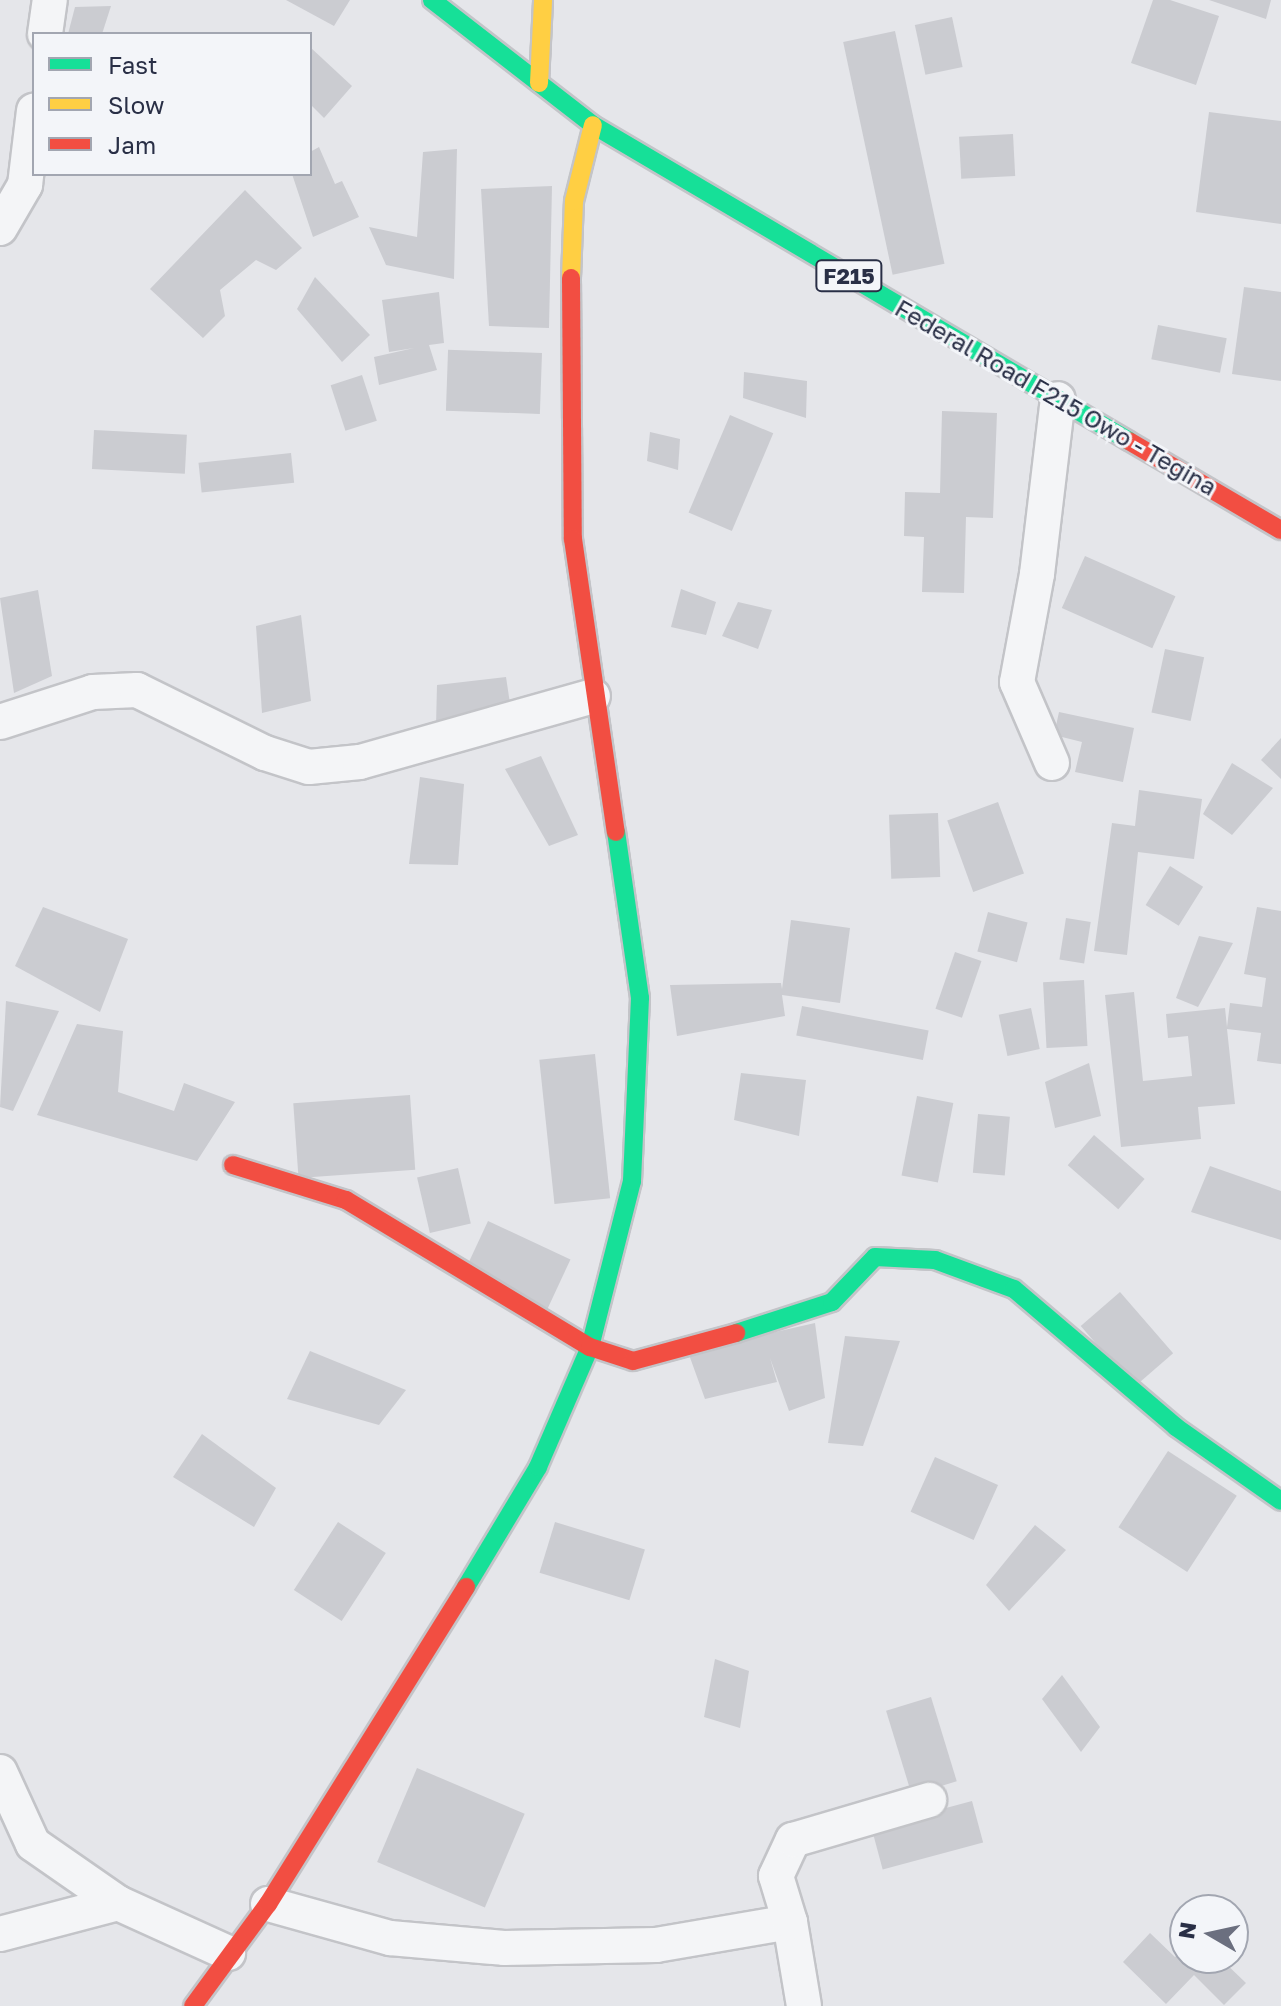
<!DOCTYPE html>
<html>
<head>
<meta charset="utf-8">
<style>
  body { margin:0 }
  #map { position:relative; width:1281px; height:2006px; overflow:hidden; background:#e5e6ea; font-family:"Golos Text",sans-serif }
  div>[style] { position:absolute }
  .building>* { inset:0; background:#cbccd1; transform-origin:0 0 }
  .roads { filter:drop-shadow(2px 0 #c3c4c8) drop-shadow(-2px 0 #c3c4c8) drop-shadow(0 2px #c3c4c8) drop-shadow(0 -2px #c3c4c8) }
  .street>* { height:34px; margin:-17px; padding:0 17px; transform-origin:17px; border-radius:17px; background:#f4f5f7 }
  .fast>* { height:18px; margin:-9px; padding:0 9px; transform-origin:9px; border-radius:9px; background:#16e098 }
  .slow>* { height:18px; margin:-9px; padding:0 9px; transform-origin:9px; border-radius:9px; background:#ffcf43 }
  .jam>* { height:18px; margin:-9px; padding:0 9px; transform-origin:9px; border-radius:9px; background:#f24e42 }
  span { translate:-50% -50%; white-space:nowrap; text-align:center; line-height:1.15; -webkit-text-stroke:6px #f3f5f9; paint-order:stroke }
  .shield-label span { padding:2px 6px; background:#f3f5f9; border:2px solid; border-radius:6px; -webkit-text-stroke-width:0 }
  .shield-label { font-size:22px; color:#292f46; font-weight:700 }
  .street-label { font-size:24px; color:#292f46 }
  .legend { position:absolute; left:32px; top:32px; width:280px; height:144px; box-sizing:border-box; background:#f3f5f9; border:2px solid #a2a6b1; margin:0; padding:10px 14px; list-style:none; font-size:24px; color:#292f46 }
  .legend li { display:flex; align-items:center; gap:16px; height:40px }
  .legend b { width:40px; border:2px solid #a2a6b1 }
  .north { position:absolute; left:1169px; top:1894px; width:80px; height:80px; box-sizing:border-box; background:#f3f5f9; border:2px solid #a2a6b1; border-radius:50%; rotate:279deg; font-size:22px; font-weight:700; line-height:32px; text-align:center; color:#292f46 }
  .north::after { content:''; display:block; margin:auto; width:28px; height:36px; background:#6b6f7f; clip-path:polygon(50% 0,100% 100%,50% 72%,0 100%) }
</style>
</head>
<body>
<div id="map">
  <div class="building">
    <div style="clip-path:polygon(286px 0,350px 0,334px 26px)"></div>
    <div style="clip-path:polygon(1153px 0,1170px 0,1219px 16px,1196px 85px,1131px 63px)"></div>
    <div style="clip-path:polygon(1209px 0,1271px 0,1266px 19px)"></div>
    <div style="clip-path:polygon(111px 6px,102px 34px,68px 34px,75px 7px)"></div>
    <div style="left:952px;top:17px;width:51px;height:38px;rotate:78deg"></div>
    <div style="left:895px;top:31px;width:238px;height:53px;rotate:78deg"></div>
    <div style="clip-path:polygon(310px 47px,352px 86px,324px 118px,310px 104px)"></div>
    <div style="clip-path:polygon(1209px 112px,1281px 121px,1281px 224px,1196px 212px)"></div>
    <div style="left:1013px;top:134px;width:42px;height:54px;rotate:87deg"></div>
    <div style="clip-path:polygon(319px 147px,335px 184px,342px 181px,359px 217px,313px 237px,292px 174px,310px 174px,310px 152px)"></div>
    <div style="clip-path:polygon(457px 149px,454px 279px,386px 265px,369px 227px,417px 237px,423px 152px)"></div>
    <div style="clip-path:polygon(552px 186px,549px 328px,489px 326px,481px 189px)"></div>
    <div style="clip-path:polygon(245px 190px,302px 248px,276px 270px,256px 260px,220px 290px,225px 316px,203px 338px,150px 289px)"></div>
    <div style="clip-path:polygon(315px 277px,370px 335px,342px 362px,297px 309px)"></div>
    <div style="clip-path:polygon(1244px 287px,1281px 292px,1281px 381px,1232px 374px)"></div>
    <div style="clip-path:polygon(439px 292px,444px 343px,429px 345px,437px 370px,379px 385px,374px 357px,414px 348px,389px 352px,382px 300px)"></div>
    <div style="left:1158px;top:325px;width:70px;height:35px;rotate:11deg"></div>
    <div style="left:542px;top:353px;width:61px;height:94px;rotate:92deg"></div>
    <div style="clip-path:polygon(744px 372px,807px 381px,806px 418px,743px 398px)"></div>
    <div style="left:362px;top:375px;width:48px;height:33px;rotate:72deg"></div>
    <div style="clip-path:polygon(942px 411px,997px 413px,993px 518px,966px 517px,964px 593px,922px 592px,924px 537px,904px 536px,905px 492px,940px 493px)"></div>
    <div style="left:730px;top:415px;width:47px;height:106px;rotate:23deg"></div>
    <div style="left:94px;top:430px;width:93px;height:39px;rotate:3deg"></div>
    <div style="clip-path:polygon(650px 432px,680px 439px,678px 470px,647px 461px)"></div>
    <div style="left:291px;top:453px;width:30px;height:93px;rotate:84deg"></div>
    <div style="left:1085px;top:556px;width:99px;height:57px;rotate:24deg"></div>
    <div style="clip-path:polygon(681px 589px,716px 602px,706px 635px,671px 627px)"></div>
    <div style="clip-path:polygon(38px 590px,52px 676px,14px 693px,0 598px)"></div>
    <div style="clip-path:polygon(738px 602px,772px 610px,758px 649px,722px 636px)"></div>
    <div style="clip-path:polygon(301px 615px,311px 701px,262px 713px,256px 626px)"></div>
    <div style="left:1165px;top:649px;width:40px;height:65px;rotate:12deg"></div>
    <div style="clip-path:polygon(506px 677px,511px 710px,436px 726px,437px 685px)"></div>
    <div style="clip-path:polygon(1059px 712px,1134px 728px,1123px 782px,1075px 772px,1082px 742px,1054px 735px)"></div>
    <div style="clip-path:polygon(1281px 738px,1281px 779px,1261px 760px)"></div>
    <div style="clip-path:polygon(541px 756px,578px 835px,549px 846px,505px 769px)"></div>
    <div style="clip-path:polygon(1232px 763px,1273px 788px,1232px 835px,1203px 814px)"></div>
    <div style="clip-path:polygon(420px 777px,464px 784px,458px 865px,409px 864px)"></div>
    <div style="clip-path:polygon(1139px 790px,1202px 799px,1194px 859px,1138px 852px,1127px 955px,1094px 951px,1112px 823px,1135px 826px)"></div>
    <div style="left:998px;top:802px;width:76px;height:54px;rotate:70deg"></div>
    <div style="left:938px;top:813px;width:64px;height:49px;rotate:88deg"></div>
    <div style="left:1170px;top:866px;width:39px;height:46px;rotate:32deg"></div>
    <div style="clip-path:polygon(43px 907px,128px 939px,100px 1012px,15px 966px)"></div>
    <div style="clip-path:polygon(1257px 907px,1281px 911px,1281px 1064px,1257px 1061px,1261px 1033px,1227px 1029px,1235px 1104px,1198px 1107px,1201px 1139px,1121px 1147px,1105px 995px,1134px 992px,1143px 1081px,1192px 1076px,1188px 1036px,1168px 1038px,1166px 1014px,1225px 1008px,1227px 1027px,1230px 1003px,1262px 1007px,1266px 978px,1244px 974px)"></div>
    <div style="left:988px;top:912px;width:41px;height:41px;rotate:15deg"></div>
    <div style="left:1066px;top:918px;width:25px;height:42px;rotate:9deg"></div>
    <div style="clip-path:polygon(791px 920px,850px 928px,840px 1003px,782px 995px,785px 1016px,677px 1036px,670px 985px,781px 983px,782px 989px)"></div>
    <div style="clip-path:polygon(1199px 936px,1233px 943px,1198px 1007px,1176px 998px)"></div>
    <div style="left:955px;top:952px;width:28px;height:60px;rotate:19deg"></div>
    <div style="left:1084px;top:980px;width:66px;height:41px;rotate:87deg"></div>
    <div style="clip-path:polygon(6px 1001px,59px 1011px,13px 1111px,0 1107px)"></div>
    <div style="left:802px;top:1006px;width:129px;height:30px;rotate:11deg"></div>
    <div style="left:1031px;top:1008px;width:42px;height:33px;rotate:78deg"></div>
    <div style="clip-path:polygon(77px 1024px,123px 1031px,118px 1092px,174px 1111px,184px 1083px,235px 1102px,197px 1161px,37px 1115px)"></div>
    <div style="left:595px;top:1054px;width:145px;height:56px;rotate:84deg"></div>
    <div style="clip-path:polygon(1089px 1063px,1101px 1116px,1055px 1128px,1045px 1082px)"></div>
    <div style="clip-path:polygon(741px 1073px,806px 1080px,799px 1136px,734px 1120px)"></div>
    <div style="left:410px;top:1095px;width:75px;height:117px;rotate:86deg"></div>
    <div style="left:917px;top:1096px;width:37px;height:81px;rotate:11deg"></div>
    <div style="left:978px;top:1114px;width:32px;height:59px;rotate:5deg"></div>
    <div style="left:1094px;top:1135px;width:67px;height:40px;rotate:41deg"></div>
    <div style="clip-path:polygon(1210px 1166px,1281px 1191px,1281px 1240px,1191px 1212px)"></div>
    <div style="left:458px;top:1168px;width:57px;height:42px;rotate:77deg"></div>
    <div style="left:488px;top:1221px;width:91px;height:54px;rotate:25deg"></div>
    <div style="left:1120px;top:1292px;width:81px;height:52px;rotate:49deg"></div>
    <div style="clip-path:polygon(815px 1323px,825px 1398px,789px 1411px,770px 1358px,777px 1382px,705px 1399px,688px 1352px)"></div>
    <div style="clip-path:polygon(845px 1336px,900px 1341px,863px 1446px,828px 1443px)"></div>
    <div style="clip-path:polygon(310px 1351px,406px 1390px,379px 1425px,287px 1399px)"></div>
    <div style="clip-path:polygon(202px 1434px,276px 1488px,254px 1527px,173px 1477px)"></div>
    <div style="left:1168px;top:1451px;width:82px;height:91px;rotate:33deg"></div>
    <div style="left:935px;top:1457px;width:69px;height:60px;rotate:24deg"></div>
    <div style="left:338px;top:1522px;width:57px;height:81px;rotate:33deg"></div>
    <div style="left:555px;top:1522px;width:94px;height:53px;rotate:17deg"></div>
    <div style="clip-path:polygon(1035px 1525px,1066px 1550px,1009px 1611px,986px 1585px)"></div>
    <div style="clip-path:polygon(715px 1659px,749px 1671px,740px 1728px,704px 1717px)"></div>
    <div style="clip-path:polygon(1062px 1675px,1100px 1727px,1081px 1752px,1042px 1699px)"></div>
    <div style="left:931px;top:1697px;width:88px;height:47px;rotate:73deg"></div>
    <div style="left:417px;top:1768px;width:117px;height:102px;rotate:23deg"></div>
    <div style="left:972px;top:1801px;width:43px;height:104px;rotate:75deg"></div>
    <div style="clip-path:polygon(1150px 1933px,1175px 1957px,1185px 1947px,1185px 1958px,1220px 1958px,1246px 1983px,1224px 2005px,1194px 1975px,1166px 2004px,1123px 1962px)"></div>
  </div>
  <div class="roads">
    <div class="street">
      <div style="left:45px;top:34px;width:34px;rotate:-82deg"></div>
      <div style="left:0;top:228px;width:50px;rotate:-59.8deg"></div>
      <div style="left:25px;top:185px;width:75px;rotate:-83.1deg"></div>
      <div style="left:0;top:722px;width:98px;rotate:-17.9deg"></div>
      <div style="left:93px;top:692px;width:44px;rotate:-2.6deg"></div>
      <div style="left:137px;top:690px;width:143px;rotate:26.2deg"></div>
      <div style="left:265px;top:753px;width:46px;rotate:17.7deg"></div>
      <div style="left:309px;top:767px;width:51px;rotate:-5.6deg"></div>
      <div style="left:360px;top:762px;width:242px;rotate:-15.8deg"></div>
      <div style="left:1052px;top:763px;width:88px;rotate:-113.4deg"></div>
      <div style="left:1017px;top:682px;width:110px;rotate:-79.5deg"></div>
      <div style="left:1037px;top:574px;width:176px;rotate:-83.2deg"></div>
      <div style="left:0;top:1772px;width:79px;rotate:65.4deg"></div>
      <div style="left:33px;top:1844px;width:103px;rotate:34.8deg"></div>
      <div style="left:118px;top:1903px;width:121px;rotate:24.4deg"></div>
      <div style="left:268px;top:1904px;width:127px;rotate:15.6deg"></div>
      <div style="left:390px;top:1938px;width:114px;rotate:5deg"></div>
      <div style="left:504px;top:1948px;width:152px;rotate:-1.1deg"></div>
      <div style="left:656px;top:1945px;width:136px;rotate:-9.7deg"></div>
      <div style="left:0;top:1934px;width:122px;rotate:-14.7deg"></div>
      <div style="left:804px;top:2006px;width:85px;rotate:-99.5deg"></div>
      <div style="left:790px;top:1922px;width:48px;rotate:-106.9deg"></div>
      <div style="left:776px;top:1876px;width:40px;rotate:-65deg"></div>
      <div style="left:793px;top:1840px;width:142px;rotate:-16.4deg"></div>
    </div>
    <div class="fast">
      <div style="left:432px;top:0;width:204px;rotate:37.8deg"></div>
      <div style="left:593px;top:125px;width:622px;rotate:30.52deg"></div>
      <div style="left:736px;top:1333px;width:101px;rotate:-17.9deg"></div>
      <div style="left:832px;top:1302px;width:62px;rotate:-46.3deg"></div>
      <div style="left:875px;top:1257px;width:60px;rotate:2.9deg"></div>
      <div style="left:935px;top:1260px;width:84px;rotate:20.2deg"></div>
      <div style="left:1014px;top:1289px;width:213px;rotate:40.4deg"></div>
      <div style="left:1176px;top:1427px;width:128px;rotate:35.2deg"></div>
      <div style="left:466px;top:1587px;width:140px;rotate:-59deg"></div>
      <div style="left:538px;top:1467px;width:131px;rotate:-66.6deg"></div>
      <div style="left:590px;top:1347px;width:171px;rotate:-75.8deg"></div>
      <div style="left:632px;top:1181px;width:183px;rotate:-87.5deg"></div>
      <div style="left:640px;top:998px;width:168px;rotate:-98.2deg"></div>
    </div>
    <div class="slow">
      <div style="left:539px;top:83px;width:83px;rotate:-87.2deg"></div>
      <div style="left:571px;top:278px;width:77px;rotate:-87.8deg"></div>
      <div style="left:574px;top:201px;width:78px;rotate:-76deg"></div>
    </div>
    <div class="jam">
      <div style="left:571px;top:278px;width:261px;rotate:89.6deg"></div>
      <div style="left:573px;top:539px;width:296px;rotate:81.7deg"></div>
      <div style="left:1129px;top:441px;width:176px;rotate:30.4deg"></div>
      <div style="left:233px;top:1165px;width:118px;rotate:17.2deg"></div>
      <div style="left:346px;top:1200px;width:285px;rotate:31.1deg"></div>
      <div style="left:590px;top:1347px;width:45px;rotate:18deg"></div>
      <div style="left:633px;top:1361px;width:107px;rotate:-15.2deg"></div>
      <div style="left:193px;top:2006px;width:127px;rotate:-53.7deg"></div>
      <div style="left:268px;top:1904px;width:374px;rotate:-58deg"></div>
    </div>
  </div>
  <div class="shield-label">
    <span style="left:849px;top:276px">F215</span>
  </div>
  <div class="street-label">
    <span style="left:1056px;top:397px;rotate:30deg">Federal Road F215 Owo - Tegina</span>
  </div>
  <ul class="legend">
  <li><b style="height:10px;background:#16e098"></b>Fast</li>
  <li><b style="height:10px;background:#ffcf43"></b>Slow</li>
  <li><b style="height:10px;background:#f24e42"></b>Jam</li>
  </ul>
  <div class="north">N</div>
</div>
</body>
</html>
